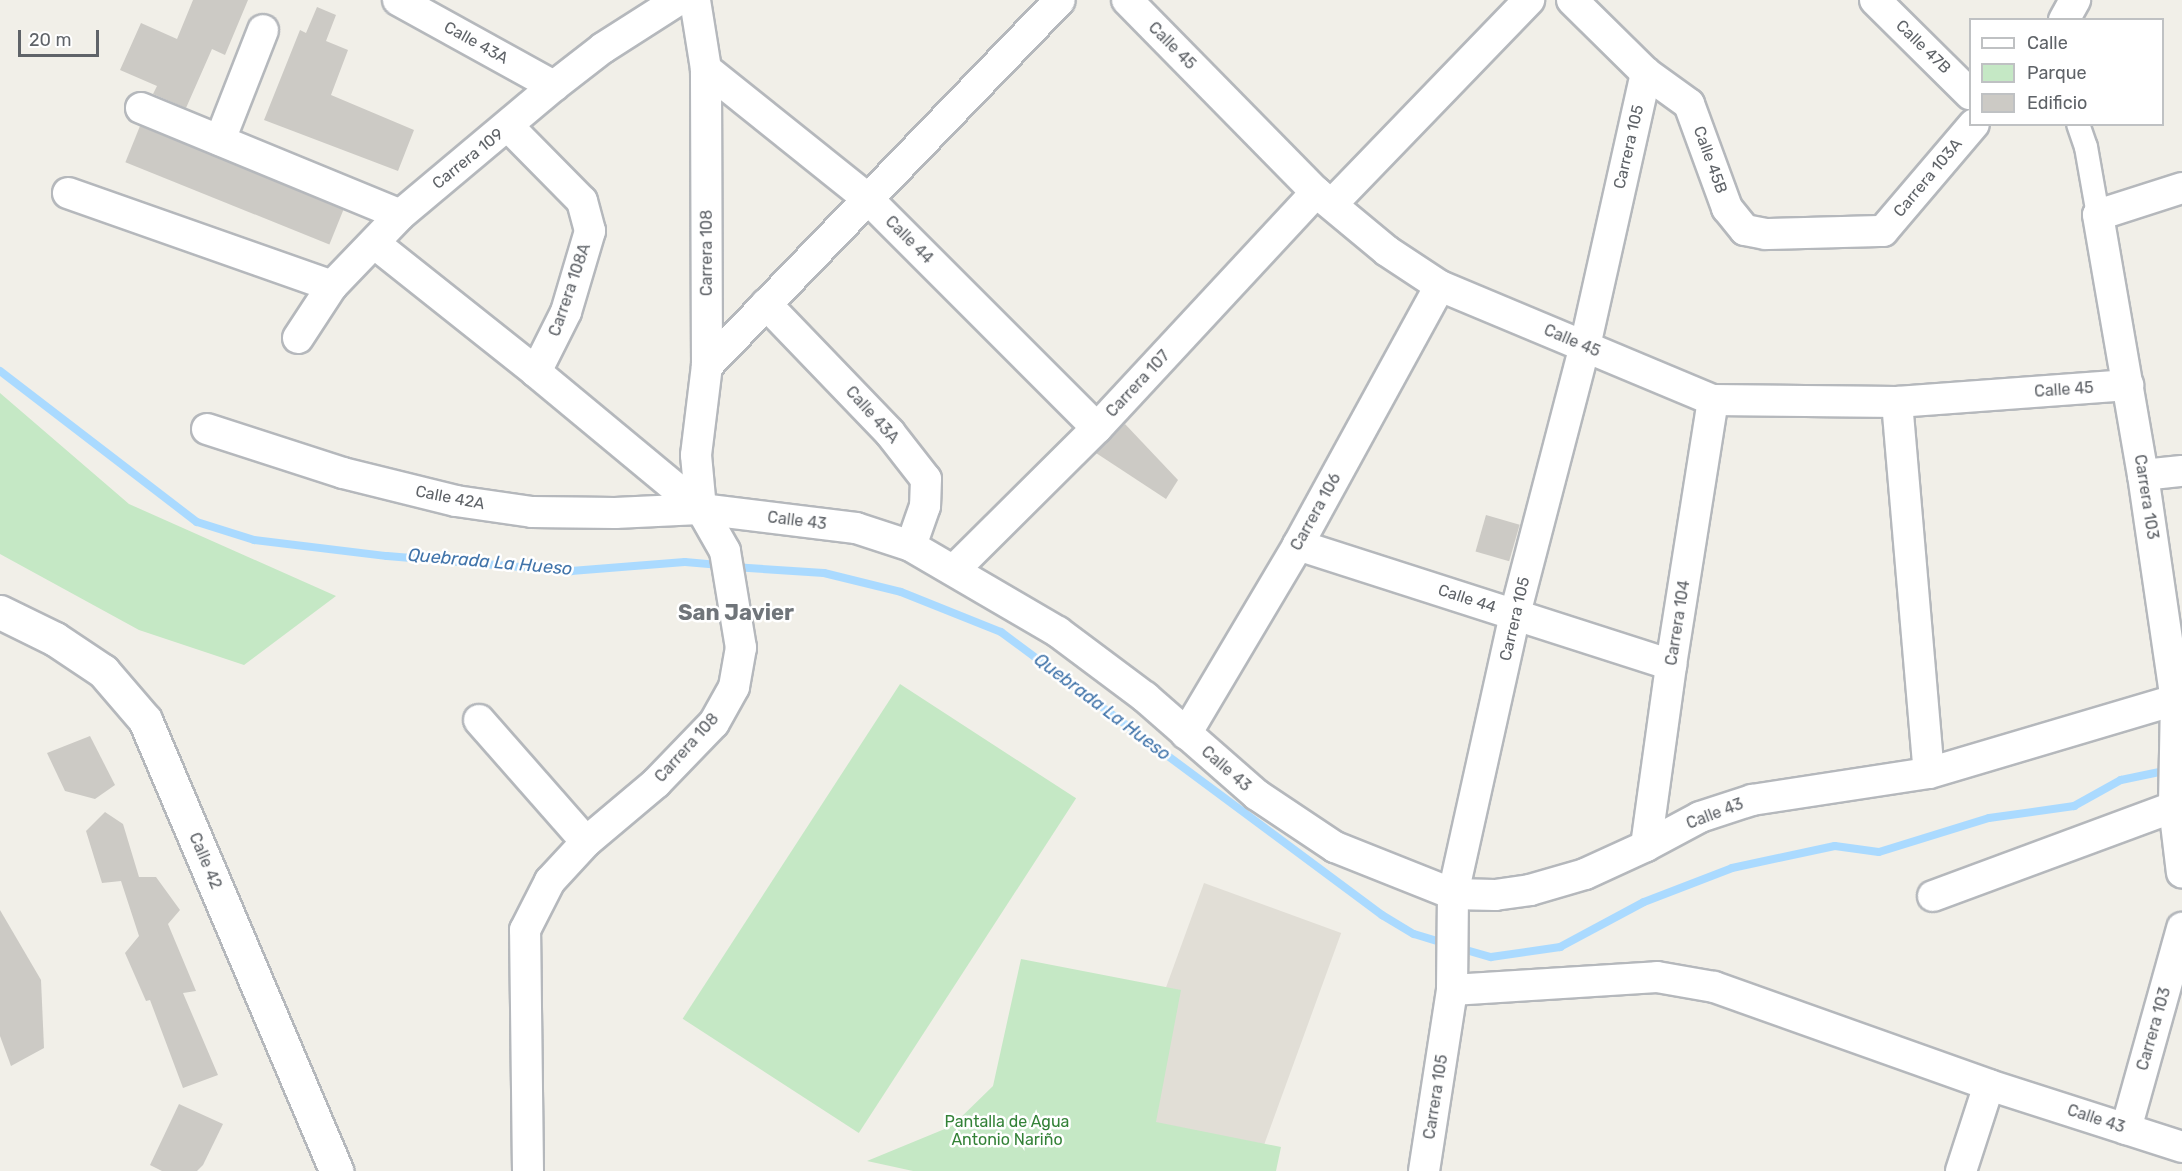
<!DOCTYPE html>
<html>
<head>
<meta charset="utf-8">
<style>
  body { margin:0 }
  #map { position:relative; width:2182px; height:1171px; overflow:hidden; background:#f1efe8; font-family:Rubik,sans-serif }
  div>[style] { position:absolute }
  .education>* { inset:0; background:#e1ded6; transform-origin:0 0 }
  .green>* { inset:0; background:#c5e8c5; transform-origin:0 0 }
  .stream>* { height:8px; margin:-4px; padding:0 4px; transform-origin:4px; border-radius:4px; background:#aadaff }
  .building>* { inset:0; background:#cccac5; transform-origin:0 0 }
  .roads { filter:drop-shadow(2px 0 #b5b8bc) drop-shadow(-2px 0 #b5b8bc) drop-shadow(0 2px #b5b8bc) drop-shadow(0 -2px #b5b8bc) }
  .pedestrian>* { height:22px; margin:-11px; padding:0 11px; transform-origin:11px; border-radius:11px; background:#fff }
  .minor>* { height:30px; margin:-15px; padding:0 15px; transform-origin:15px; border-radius:15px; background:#fff }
  .tertiary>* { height:33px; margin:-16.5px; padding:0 16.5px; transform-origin:16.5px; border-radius:16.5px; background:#fff }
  span { translate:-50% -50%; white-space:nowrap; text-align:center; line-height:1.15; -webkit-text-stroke:5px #fff; paint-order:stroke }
  .street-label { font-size:16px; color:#5f6368 }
  .park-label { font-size:16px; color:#348238 }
  .water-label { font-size:18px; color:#4174aa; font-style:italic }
  .district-label { font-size:22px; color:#70757a; font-weight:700 }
  .legend { position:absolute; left:1969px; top:18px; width:195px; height:108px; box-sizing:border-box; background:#fff; border:2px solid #bfc1c3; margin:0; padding:8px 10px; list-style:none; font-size:18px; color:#5f6368 }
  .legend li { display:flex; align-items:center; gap:12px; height:30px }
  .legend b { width:30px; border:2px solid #bfc1c3 }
  .scale { position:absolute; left:18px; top:30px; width:81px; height:27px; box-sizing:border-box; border:3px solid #5f6368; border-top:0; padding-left:8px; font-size:18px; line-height:21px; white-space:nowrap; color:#5f6368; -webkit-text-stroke:4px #fff; paint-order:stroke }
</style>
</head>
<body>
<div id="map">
  <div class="education">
    <div style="left:1204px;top:883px;width:146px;height:244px;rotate:20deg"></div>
  </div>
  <div class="green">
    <div style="clip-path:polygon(0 393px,129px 504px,336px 596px,244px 665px,139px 630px,0 554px)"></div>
    <div style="left:900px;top:684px;width:210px;height:399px;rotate:33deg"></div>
    <div style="clip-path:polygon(1021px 959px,1181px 990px,1156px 1122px,1281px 1147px,1276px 1171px,913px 1171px,867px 1161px,952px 1126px,993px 1086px)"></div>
  </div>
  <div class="stream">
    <div style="left:0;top:371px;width:248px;rotate:37.5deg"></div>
    <div style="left:197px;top:522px;width:60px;rotate:17.5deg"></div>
    <div style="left:254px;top:540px;width:134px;rotate:6.9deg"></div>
    <div style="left:387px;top:556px;width:185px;rotate:4.7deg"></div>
    <div style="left:571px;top:571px;width:114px;rotate:-4.5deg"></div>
    <div style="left:685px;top:562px;width:36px;rotate:5deg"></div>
    <div style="left:733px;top:567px;width:91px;rotate:3.8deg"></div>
    <div style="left:824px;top:573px;width:79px;rotate:13.9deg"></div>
    <div style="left:901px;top:592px;width:108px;rotate:21.8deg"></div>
    <div style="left:1001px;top:632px;width:475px;rotate:36.6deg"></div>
    <div style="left:1382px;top:915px;width:37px;rotate:31deg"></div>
    <div style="left:1414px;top:934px;width:34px;rotate:17deg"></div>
    <div style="left:1459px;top:948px;width:33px;rotate:16deg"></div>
    <div style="left:1491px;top:957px;width:70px;rotate:-8.2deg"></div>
    <div style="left:1560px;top:947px;width:95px;rotate:-28.2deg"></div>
    <div style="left:1644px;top:902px;width:94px;rotate:-21.1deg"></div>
    <div style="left:1732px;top:868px;width:105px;rotate:-12.1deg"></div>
    <div style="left:1835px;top:846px;width:44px;rotate:7.8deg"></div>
    <div style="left:1879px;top:852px;width:115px;rotate:-17.2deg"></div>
    <div style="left:1989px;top:818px;width:86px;rotate:-8deg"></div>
    <div style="left:2074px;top:806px;width:54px;rotate:-29deg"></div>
    <div style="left:2121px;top:780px;width:49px;rotate:-11.8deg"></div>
  </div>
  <div class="building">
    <div style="clip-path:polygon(193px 0,248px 0,225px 55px,212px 49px,186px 108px,153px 94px,157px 86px,120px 70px,141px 23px,177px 39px)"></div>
    <div style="clip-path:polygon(317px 7px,336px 15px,326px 41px,348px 50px,331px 95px,414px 130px,398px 171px,264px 120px,300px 30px,306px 33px)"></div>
    <div style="left:140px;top:126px;width:220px;height:39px;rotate:22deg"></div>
    <div style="clip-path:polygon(1125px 424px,1178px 480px,1166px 499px,1096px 453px)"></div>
    <div style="left:1486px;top:515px;width:35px;height:38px;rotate:16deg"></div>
    <div style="clip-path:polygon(90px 736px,115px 785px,95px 799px,65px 791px,47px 753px)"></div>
    <div style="clip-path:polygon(105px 812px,123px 824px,139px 877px,156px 877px,180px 910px,168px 924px,196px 991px,183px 993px,218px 1075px,183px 1088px,150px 1000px,146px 1001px,125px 953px,139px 936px,121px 881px,102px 883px,86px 831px)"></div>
    <div style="clip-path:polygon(0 910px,41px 980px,44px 1048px,11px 1066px,0 1036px)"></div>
    <div style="clip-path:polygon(179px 1104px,223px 1124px,203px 1165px,197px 1171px,162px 1171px,150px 1165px)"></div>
  </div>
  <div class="roads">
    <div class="pedestrian">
      <div style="left:2078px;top:124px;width:24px;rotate:71deg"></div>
      <div style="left:2086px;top:147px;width:69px;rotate:80deg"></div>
    </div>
    <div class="minor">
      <div style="left:398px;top:0;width:178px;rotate:28.9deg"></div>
      <div style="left:1127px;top:0;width:269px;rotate:45.5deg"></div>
      <div style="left:1316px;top:192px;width:92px;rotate:39.7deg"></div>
      <div style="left:1387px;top:251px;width:64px;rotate:33.4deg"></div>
      <div style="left:1440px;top:286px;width:296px;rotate:22.7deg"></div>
      <div style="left:1713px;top:400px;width:184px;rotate:0.6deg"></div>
      <div style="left:1897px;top:402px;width:232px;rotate:-4.2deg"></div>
      <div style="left:1572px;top:0;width:104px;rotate:44.6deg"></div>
      <div style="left:1646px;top:73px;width:53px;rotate:35.8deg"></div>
      <div style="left:1689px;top:104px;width:111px;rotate:69.9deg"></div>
      <div style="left:1727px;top:208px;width:28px;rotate:51deg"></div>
      <div style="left:1745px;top:230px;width:20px;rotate:11deg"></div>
      <div style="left:1765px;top:234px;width:118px;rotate:-1.5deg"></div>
      <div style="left:1883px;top:231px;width:140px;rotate:-49.6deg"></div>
      <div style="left:1875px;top:0;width:134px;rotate:44.7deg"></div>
      <div style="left:2064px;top:20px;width:23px;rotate:-61deg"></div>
      <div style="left:706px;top:69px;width:206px;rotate:38.7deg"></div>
      <div style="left:867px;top:198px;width:325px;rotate:45deg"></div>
      <div style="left:141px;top:108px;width:280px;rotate:22.4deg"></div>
      <div style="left:508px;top:126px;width:105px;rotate:45.4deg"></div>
      <div style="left:582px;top:201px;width:31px;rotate:75deg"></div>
      <div style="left:590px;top:231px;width:84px;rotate:106.5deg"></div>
      <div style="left:566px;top:312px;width:67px;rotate:116.6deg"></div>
      <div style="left:220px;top:140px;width:118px;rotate:-68.6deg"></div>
      <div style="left:2182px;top:188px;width:88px;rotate:162.2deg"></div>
      <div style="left:2098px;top:215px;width:264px;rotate:80.2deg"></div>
      <div style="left:2143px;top:475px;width:227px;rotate:81.7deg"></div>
      <div style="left:2176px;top:700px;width:107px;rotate:91.1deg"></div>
      <div style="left:2174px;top:807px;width:66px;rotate:83.1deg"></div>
      <div style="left:68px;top:193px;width:280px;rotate:19.4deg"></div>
      <div style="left:1332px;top:204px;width:284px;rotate:-46deg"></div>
      <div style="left:374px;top:243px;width:207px;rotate:38.5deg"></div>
      <div style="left:536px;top:372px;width:214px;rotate:39.7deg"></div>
      <div style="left:701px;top:509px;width:156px;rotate:7deg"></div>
      <div style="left:856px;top:528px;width:58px;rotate:18.1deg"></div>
      <div style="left:911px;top:546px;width:170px;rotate:30.3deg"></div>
      <div style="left:1058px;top:632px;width:109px;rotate:36.8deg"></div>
      <div style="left:1145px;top:697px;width:149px;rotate:41.2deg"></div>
      <div style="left:1257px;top:795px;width:94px;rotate:33.7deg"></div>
      <div style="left:1335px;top:847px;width:127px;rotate:21.7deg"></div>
      <div style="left:1453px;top:894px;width:42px;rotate:1.4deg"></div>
      <div style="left:1495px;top:895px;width:35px;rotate:-8deg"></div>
      <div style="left:1530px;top:890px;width:57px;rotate:-16.2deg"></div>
      <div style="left:1585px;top:874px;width:67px;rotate:-24.7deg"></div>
      <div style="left:1646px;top:846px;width:61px;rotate:-28.2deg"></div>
      <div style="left:1700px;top:817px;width:55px;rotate:-18.1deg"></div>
      <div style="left:1752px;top:800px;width:179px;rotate:-8.7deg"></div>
      <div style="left:1929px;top:773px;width:258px;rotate:-16.5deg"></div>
      <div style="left:2176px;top:700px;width:6px;rotate:9deg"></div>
      <div style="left:766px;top:304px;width:179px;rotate:46.1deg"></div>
      <div style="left:890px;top:433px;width:58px;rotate:52deg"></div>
      <div style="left:926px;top:479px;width:27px;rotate:92deg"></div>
      <div style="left:925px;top:506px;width:42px;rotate:109.3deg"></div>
      <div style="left:298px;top:338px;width:62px;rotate:-56.8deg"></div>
      <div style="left:332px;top:286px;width:98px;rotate:-46.2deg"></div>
      <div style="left:400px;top:215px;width:201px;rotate:-40deg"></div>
      <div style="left:554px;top:86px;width:62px;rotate:-37.8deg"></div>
      <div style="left:603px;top:48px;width:89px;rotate:-32.6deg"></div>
      <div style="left:707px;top:366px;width:508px;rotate:-46.04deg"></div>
      <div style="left:1897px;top:402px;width:372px;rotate:85.1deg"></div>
      <div style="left:207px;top:429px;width:143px;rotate:17.9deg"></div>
      <div style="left:343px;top:473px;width:116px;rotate:13.9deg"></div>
      <div style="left:456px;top:501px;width:77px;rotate:8.2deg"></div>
      <div style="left:532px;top:512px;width:83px;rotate:0.7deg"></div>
      <div style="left:615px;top:513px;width:86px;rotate:-2.7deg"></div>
      <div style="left:2143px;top:475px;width:39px;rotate:-6deg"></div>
      <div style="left:1298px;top:545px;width:392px;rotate:17.8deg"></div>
      <div style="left:954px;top:570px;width:202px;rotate:-44.8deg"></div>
      <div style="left:1097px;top:428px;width:322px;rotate:-47.1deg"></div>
      <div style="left:479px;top:720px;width:162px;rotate:48.7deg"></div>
      <div style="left:1186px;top:734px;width:220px;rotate:-59.3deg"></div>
      <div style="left:1298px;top:545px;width:295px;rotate:-61.3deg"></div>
      <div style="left:1646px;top:846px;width:183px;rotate:-82.1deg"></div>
      <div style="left:1671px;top:665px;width:268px;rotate:-81deg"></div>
      <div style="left:1933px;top:896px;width:257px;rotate:-20.3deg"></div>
      <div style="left:1452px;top:990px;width:205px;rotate:-3.6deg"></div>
      <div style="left:1657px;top:977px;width:58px;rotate:10deg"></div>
      <div style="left:1714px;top:987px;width:292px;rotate:19.6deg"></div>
      <div style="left:1989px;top:1085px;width:203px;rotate:17.8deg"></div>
      <div style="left:2126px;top:1129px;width:209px;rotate:-74.4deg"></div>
      <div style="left:528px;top:1171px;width:241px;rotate:-90.7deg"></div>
      <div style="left:525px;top:930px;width:55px;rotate:-63deg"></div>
      <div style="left:550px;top:881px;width:53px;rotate:-47.3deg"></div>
      <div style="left:586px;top:842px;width:92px;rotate:-40.1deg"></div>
      <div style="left:656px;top:783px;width:83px;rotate:-46deg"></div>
      <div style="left:714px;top:723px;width:41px;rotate:-60.9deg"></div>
      <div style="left:734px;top:687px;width:40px;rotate:-80deg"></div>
      <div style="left:741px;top:648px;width:98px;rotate:-99.4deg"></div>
      <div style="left:725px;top:551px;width:48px;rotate:-119.7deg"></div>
      <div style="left:701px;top:509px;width:54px;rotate:-95.3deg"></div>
      <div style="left:696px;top:455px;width:90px;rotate:-83deg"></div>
      <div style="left:707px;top:366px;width:297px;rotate:-90.2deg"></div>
      <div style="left:706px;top:69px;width:70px;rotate:-99.1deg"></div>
      <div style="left:1424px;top:1171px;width:183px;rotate:-81.2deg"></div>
      <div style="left:1452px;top:990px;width:96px;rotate:-89.4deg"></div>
      <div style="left:1453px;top:894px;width:287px;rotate:-77.5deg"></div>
      <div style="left:1515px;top:614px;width:277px;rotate:-75.4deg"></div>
      <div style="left:1585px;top:346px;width:280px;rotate:-77.4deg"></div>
      <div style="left:1961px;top:1171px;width:90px;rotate:-72deg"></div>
    </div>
    <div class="tertiary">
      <div style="left:0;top:612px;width:61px;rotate:26.1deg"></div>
      <div style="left:55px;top:639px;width:58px;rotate:33.7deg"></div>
      <div style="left:103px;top:671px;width:65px;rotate:49.4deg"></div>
      <div style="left:145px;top:720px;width:490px;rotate:67deg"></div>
    </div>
  </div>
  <div class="street-label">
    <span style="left:476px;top:43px;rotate:29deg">Calle 43A</span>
    <span style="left:1172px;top:46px;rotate:45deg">Calle 45</span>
    <span style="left:1923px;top:47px;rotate:44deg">Calle 47B</span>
    <span style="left:1629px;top:147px;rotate:-77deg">Carrera 105</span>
    <span style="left:468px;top:159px;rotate:-39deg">Carrera 109</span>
    <span style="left:1710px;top:160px;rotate:70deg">Calle 45B</span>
    <span style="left:1928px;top:178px;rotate:-50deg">Carrera 103A</span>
    <span style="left:909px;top:240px;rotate:45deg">Calle 44</span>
    <span style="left:707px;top:253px;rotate:-90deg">Carrera 108</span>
    <span style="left:570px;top:290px;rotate:-71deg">Carrera 108A</span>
    <span style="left:1572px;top:341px;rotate:23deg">Calle 45</span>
    <span style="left:1138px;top:384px;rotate:-47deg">Carrera 107</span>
    <span style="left:2064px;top:390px;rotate:-4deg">Calle 45</span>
    <span style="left:872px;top:415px;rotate:48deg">Calle 43A</span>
    <span style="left:2146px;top:497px;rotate:81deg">Carrera 103</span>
    <span style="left:450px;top:498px;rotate:11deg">Calle 42A</span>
    <span style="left:1316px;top:512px;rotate:-61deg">Carrera 106</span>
    <span style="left:797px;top:521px;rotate:7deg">Calle 43</span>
    <span style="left:1467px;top:599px;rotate:18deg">Calle 44</span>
    <span style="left:1515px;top:619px;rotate:-77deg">Carrera 105</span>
    <span style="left:1678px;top:623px;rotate:-81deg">Carrera 104</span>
    <span style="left:687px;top:748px;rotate:-48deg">Carrera 108</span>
    <span style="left:1226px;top:769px;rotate:41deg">Calle 43</span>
    <span style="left:1715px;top:814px;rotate:-21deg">Calle 43</span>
    <span style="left:205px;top:861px;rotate:67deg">Calle 42</span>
    <span style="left:2154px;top:1029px;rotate:-74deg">Carrera 103</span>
    <span style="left:1436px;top:1097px;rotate:-81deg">Carrera 105</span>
    <span style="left:2096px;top:1119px;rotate:18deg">Calle 43</span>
  </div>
  <div class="park-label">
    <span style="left:1007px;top:1131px">Pantalla de Agua<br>Antonio Nariño</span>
  </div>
  <div class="water-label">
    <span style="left:490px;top:562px;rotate:5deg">Quebrada La Hueso</span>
    <span style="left:1102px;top:707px;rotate:37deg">Quebrada La Hueso</span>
  </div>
  <div class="district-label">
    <span style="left:736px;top:613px">San Javier</span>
  </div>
  <ul class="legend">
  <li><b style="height:8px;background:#fff"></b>Calle</li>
  <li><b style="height:16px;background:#c5e8c5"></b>Parque</li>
  <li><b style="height:16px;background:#cccac5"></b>Edificio</li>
  </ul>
  <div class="scale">20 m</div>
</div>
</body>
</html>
